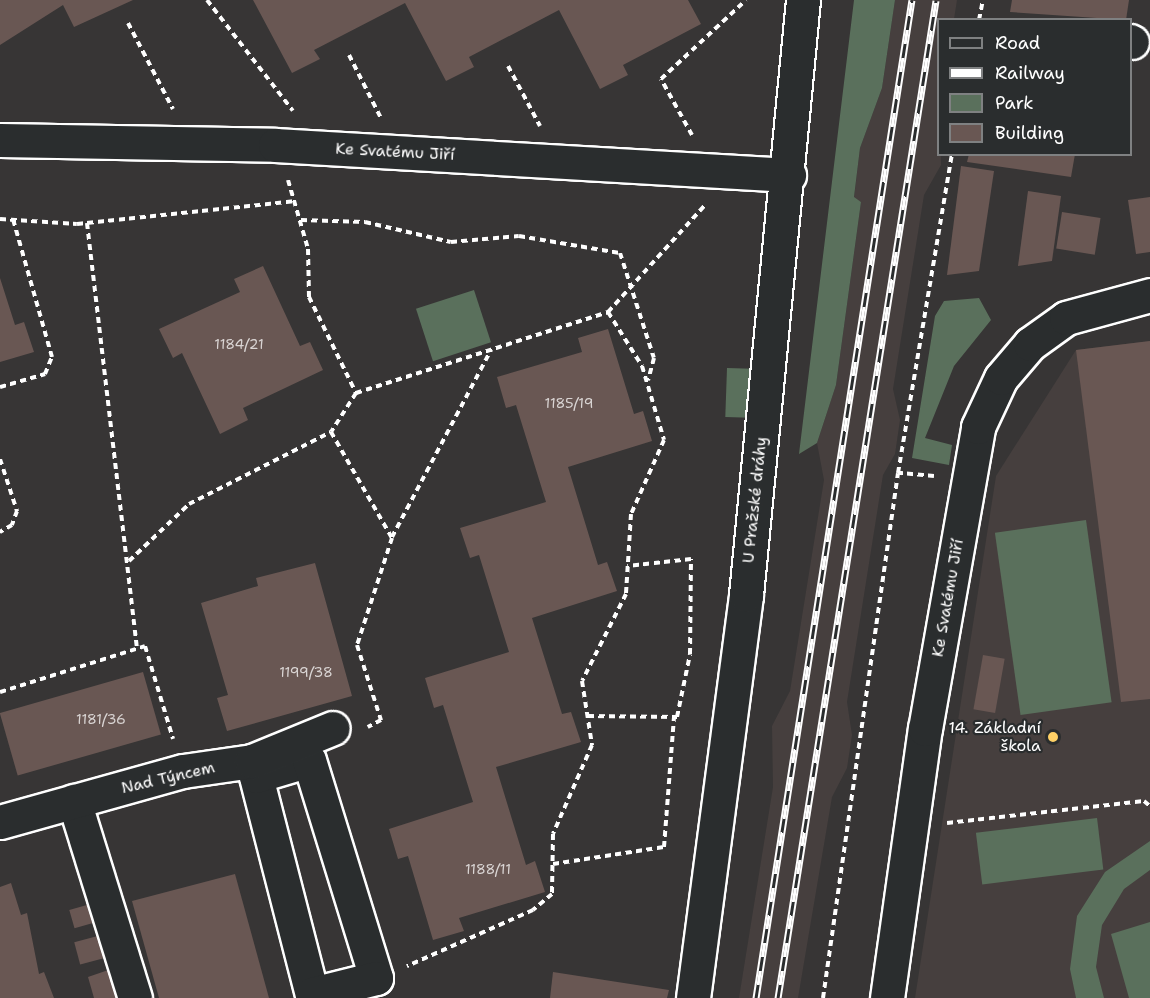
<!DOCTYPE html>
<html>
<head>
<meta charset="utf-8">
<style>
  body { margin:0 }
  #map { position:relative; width:1150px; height:998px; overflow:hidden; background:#373535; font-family:"Shantell Sans",sans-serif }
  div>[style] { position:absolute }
  .built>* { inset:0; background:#463f3e }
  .green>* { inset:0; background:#5a705c; transform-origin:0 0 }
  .building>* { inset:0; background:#695753; transform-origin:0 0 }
  .path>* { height:4px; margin-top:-2px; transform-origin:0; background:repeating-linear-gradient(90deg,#fff 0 6px,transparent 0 10.5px) }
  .roads { filter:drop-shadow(2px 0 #fff) drop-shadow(-2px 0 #fff) drop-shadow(0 2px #fff) drop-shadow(0 -2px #fff) }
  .minor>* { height:33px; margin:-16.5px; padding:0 16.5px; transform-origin:16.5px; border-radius:16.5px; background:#2a2d2e }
  .rail>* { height:7px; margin-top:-3.5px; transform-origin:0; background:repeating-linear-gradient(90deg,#2a2d2e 0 14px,#fff 0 28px); box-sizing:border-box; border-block:2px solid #fff }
  .dots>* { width:16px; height:16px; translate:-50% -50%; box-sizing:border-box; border:3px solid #2a2d2e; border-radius:50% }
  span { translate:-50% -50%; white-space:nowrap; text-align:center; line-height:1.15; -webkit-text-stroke:4.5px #2a2d2e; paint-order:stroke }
  .number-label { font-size:14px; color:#dad5d4 }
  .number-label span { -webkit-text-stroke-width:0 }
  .street-label { font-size:16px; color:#fff }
  .poi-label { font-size:16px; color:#fff }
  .right { translate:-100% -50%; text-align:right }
  .legend { position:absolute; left:937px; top:18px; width:195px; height:138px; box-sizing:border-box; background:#2a2d2e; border:2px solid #7f8182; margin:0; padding:8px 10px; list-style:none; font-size:18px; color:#fff }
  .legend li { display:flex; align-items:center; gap:12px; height:30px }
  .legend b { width:30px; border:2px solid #7f8182 }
</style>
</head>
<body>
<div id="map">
  <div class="built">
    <div style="clip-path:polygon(895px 0,957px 0,954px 19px,938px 20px,941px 165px,924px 195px,893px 389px,900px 420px,895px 454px,883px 475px,847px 702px,852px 735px,847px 768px,832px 797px,798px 998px,739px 998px,773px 787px,772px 726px,790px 691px,824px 480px,817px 443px,836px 385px,861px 202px,854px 198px,860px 148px,882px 88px)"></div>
    <div style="clip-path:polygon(1150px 341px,1150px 998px,915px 998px,996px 476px,1076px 350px)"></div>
  </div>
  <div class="green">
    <div style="clip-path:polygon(854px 0,895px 0,882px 88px,860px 148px,854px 197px,861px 202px,836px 385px,817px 443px,799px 454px)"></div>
    <div style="left:474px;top:290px;width:55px;height:61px;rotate:72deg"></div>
    <div style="clip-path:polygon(979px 298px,991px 320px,954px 366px,925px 438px,952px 445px,949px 465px,912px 458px,935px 316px,944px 301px)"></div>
    <div style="left:727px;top:368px;width:25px;height:49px;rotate:2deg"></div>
    <div style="left:1086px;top:520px;width:184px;height:92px;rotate:82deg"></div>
    <div style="left:1097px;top:818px;width:52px;height:122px;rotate:83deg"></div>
    <div style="clip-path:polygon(1150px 841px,1150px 870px,1124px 889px,1102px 925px,1096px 967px,1104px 998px,1076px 998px,1070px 969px,1077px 916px,1105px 872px)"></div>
    <div style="clip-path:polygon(1150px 922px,1150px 998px,1129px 998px,1111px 934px)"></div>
  </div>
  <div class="building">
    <div style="clip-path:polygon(0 0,133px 0,74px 27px,63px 5px,0 45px)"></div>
    <div style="clip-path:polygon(253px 0,688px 0,701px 24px,623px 65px,628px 75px,600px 89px,559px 10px,469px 57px,474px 67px,446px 81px,405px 3px,314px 50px,320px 59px,292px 73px)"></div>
    <div style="clip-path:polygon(1012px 0,1129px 0,1126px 20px,1010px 12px)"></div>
    <div style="clip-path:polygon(969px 154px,1075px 154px,1071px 177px,967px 162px)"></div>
    <div style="clip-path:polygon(961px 166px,994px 171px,979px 271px,947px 275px)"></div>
    <div style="clip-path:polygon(1028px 191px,1061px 196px,1052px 261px,1018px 266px)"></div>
    <div style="clip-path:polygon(1150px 197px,1150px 252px,1136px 254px,1128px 200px)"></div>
    <div style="left:1062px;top:212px;width:39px;height:37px;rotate:9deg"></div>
    <div style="clip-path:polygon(263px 266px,300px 346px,310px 342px,323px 370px,243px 408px,248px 420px,220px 434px,182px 353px,173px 358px,159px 329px,240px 292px,234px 279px)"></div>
    <div style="clip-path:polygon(0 278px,15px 325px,24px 322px,34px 352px,0 362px)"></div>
    <div style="clip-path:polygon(608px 329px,634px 414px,643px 411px,652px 441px,568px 467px,598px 565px,607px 562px,617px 591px,532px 618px,562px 714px,571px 712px,581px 742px,496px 767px,526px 865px,535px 861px,545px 892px,459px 918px,464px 931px,433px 940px,408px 856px,398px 859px,389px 829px,473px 802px,443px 705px,434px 708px,425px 678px,509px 652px,479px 555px,470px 558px,460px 528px,546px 502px,516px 405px,506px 408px,497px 377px,582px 352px,578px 338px)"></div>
    <div style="clip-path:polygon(1150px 341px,1150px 699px,1121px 702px,1076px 350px)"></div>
    <div style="clip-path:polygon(315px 563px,352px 696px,227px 731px,217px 698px,228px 695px,201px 603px,258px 586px,256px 578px)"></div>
    <div style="left:983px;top:655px;width:22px;height:55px;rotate:10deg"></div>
    <div style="left:143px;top:672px;width:65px;height:149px;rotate:74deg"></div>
    <div style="clip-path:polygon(235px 874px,269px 998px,159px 998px,132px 901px)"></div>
    <div style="clip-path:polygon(11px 883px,21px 915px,27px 913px,39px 974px,44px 972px,54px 998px,0 998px,0 887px)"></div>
    <div style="left:101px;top:901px;width:19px;height:33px;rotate:74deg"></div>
    <div style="left:109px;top:933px;width:23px;height:36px;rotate:75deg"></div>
    <div style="clip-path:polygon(117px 967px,126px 998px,94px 998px,88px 977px)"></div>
    <div style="clip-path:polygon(553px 972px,669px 990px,667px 998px,550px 998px)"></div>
  </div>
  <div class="path">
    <div style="left:207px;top:0;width:140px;rotate:52.2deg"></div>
    <div style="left:979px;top:20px;width:20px;rotate:-79deg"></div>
    <div style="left:128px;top:23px;width:97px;rotate:62.4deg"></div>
    <div style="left:349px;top:55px;width:71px;rotate:63.1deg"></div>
    <div style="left:508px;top:66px;width:68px;rotate:61.9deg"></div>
    <div style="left:692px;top:135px;width:64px;rotate:-119deg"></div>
    <div style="left:661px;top:79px;width:116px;rotate:-42.9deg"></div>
    <div style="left:288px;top:180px;width:72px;rotate:73.8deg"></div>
    <div style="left:308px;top:249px;width:48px;rotate:88.8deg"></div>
    <div style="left:309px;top:297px;width:107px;rotate:63.9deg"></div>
    <div style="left:356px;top:393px;width:46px;rotate:122.7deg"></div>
    <div style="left:331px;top:432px;width:122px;rotate:60.1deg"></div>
    <div style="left:392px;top:538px;width:113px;rotate:108.1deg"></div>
    <div style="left:357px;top:645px;width:79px;rotate:72.3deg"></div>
    <div style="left:381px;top:720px;width:15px;rotate:152deg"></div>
    <div style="left:0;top:219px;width:77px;rotate:3.7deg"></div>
    <div style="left:77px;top:224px;width:220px;rotate:-6deg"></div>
    <div style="left:301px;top:220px;width:64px;rotate:1.8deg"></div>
    <div style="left:365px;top:222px;width:88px;rotate:13.1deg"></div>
    <div style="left:451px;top:242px;width:68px;rotate:-5deg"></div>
    <div style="left:519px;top:236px;width:102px;rotate:9.6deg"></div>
    <div style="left:620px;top:253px;width:110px;rotate:72.1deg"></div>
    <div style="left:654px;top:358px;width:23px;rotate:105deg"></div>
    <div style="left:87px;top:223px;width:429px;rotate:83.3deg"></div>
    <div style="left:608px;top:312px;width:143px;rotate:-47.8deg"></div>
    <div style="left:0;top:387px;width:47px;rotate:-16.1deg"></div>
    <div style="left:45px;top:374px;width:18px;rotate:-68deg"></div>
    <div style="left:52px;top:357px;width:143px;rotate:-105.8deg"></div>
    <div style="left:356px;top:393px;width:265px;rotate:-17.8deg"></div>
    <div style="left:608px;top:312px;width:64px;rotate:57.8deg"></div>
    <div style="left:642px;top:366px;width:77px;rotate:73.4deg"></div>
    <div style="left:664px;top:440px;width:81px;rotate:114deg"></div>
    <div style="left:631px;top:514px;width:80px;rotate:93.6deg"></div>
    <div style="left:626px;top:594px;width:97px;rotate:116.8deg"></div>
    <div style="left:582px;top:681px;width:65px;rotate:81.1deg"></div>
    <div style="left:592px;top:745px;width:97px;rotate:113.7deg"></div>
    <div style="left:553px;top:834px;width:60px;rotate:91deg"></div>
    <div style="left:552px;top:894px;width:25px;rotate:140deg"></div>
    <div style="left:533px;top:910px;width:138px;rotate:156deg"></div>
    <div style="left:0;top:459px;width:55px;rotate:71.9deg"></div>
    <div style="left:17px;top:511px;width:15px;rotate:110deg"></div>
    <div style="left:12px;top:525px;width:14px;rotate:150deg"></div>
    <div style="left:934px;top:476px;width:36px;rotate:-175deg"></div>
    <div style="left:898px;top:473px;width:324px;rotate:-80.4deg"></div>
    <div style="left:392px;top:537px;width:212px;rotate:-62.1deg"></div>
    <div style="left:129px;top:561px;width:83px;rotate:-43.5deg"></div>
    <div style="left:189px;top:504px;width:159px;rotate:-26.9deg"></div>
    <div style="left:0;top:692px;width:152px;rotate:-17.6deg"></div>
    <div style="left:145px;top:646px;width:97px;rotate:73.2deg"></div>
    <div style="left:588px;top:716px;width:89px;rotate:0.6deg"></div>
    <div style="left:677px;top:717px;width:64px;rotate:-78.3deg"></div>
    <div style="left:690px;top:654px;width:95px;rotate:-89.4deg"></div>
    <div style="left:691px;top:559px;width:64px;rotate:173.8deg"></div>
    <div style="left:947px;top:823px;width:198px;rotate:-6.4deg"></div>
    <div style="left:1144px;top:801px;width:8px;rotate:40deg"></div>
    <div style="left:553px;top:864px;width:112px;rotate:-8.7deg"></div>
    <div style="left:664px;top:847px;width:131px;rotate:-85.6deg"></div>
    <div style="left:823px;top:998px;width:530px;rotate:-81.87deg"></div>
  </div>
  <div class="roads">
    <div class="minor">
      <div style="left:1130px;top:41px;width:2px;rotate:27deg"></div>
      <div style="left:0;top:140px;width:275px;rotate:1deg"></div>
      <div style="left:275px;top:145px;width:515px;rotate:3.34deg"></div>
      <div style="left:252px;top:761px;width:245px;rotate:75.6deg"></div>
      <div style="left:256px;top:776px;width:55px;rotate:-16.8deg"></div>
      <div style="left:309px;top:760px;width:228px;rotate:72.9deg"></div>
      <div style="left:376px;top:978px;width:66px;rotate:166deg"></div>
      <div style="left:74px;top:801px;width:206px;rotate:72.8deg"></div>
      <div style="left:0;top:822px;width:190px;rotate:-15.6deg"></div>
      <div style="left:183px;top:771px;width:70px;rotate:-8.2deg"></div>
      <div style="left:252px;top:761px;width:87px;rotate:-22.2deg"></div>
      <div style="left:693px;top:998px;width:406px;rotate:-82.5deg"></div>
      <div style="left:746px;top:595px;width:598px;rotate:-84.53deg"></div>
      <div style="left:887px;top:998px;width:272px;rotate:-82deg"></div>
      <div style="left:925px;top:729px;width:307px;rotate:-80deg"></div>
      <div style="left:978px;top:427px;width:54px;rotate:-64.9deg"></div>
      <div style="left:1001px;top:378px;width:45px;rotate:-49.5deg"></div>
      <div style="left:1030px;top:344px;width:44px;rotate:-35.8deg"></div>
      <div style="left:1066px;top:318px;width:87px;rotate:-15.3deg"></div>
    </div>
  </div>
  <div class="rail">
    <div style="left:756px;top:998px;width:1010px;rotate:-81.12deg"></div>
    <div style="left:778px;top:998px;width:1010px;rotate:-81deg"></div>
  </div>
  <div class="dots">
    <div style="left:1053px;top:737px;background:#ffd166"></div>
  </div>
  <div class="number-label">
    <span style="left:239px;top:344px">1184/21</span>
    <span style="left:569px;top:403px">1185/19</span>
    <span style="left:306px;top:672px">1199/38</span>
    <span style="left:101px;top:719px">1181/36</span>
    <span style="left:488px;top:869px">1188/11</span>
  </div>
  <div class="street-label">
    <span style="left:395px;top:152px;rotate:3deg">Ke Svatému Jiří</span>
    <span style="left:755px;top:500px;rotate:-84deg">U Pražské dráhy</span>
    <span style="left:948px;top:598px;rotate:-80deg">Ke Svatému Jiří</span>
    <span style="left:168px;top:778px;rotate:-13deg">Nad Týncem</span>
  </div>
  <div class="poi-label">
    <span class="right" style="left:1041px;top:737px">14. Základní<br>škola</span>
  </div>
  <ul class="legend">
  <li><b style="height:8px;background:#2a2d2e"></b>Road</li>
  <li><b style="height:8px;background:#fff"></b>Railway</li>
  <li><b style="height:16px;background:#5a705c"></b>Park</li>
  <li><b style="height:16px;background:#695753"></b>Building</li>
  </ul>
</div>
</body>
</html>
